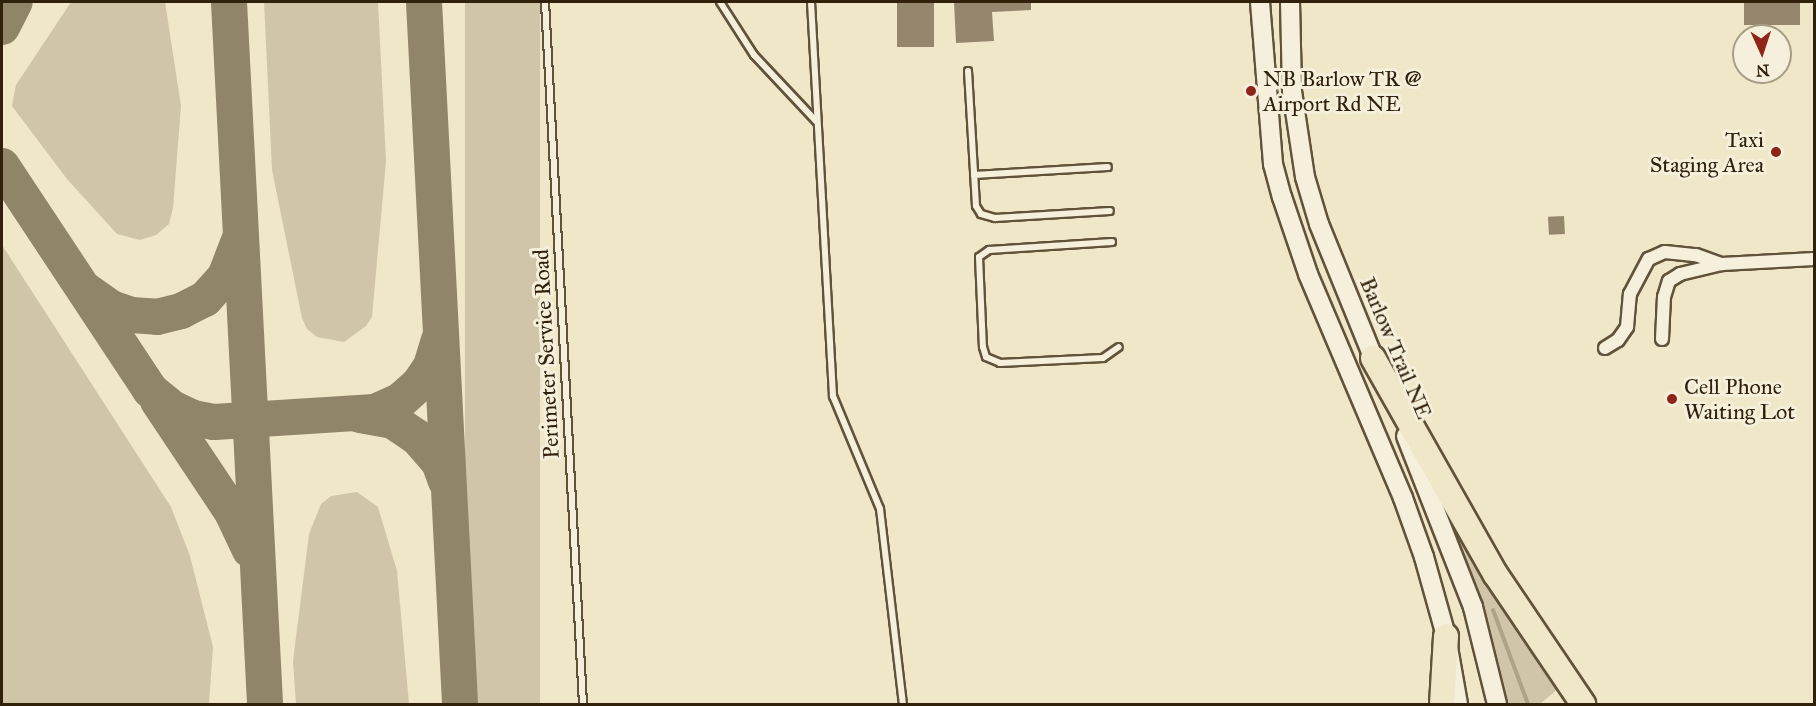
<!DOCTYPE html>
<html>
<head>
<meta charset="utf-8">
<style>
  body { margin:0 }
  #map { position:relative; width:1816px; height:706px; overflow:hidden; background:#f0e6c8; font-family:"IM FELL Great Primer",serif }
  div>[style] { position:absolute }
  .green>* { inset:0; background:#d0c5a8; transform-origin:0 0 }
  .stream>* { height:4px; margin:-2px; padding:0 2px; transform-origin:2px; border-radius:2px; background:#afa387 }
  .taxiway>* { height:36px; margin:-18px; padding:0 18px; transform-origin:18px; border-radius:18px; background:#908469 }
  .building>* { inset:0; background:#94876d; transform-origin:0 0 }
  .roads { filter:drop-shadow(2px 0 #61523a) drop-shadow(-2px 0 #61523a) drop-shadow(0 2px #61523a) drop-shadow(0 -2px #61523a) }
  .lane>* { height:6px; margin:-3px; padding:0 3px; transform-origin:3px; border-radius:3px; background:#f5efdb }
  .street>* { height:12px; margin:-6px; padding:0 6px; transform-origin:6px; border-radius:6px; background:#f5efdb }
  .secondary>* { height:18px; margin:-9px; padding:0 9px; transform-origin:9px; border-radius:9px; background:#f5efdb }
  .highway>* { height:24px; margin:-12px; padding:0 12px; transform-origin:12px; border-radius:12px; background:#f0e6c8 }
  .dots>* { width:16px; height:16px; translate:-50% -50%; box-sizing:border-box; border:3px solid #f5efdb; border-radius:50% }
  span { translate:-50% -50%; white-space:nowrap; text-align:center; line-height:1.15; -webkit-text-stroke:6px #f5efdb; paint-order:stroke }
  .poi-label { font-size:22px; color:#31210a }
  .left { translate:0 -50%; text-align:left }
  .right { translate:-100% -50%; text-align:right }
  .street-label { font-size:22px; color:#31210a }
  .frame { position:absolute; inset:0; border:3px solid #31210a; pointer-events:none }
  .north { position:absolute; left:1732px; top:24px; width:60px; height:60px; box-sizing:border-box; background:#f5efdb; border:2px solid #a79d87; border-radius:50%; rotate:177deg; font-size:16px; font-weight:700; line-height:24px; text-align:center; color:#31210a }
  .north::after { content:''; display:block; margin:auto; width:21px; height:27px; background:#8f2418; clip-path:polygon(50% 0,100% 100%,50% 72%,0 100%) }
</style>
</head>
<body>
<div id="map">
  <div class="green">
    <div style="clip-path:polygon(71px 2px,165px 2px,181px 106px,173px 208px,169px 224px,156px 235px,140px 240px,117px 234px,67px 179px,12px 106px,16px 85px)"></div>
    <div style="clip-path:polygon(264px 2px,378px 2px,386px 161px,372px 317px,366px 326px,344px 342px,317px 337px,307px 329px,302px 318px,272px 170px)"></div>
    <div style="left:465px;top:2px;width:75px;height:703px"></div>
    <div style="clip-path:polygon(2px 245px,171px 507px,190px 556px,213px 647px,209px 704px,2px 704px)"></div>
    <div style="clip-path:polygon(357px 492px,378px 507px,397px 571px,409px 704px,296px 704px,293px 661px,309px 534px,321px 504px,331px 496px)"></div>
    <div style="clip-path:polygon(1440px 496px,1558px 689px,1540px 704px,1502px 704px,1472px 582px)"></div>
  </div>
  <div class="stream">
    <div style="left:1493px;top:610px;width:100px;rotate:69.6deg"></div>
  </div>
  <div class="taxiway">
    <div style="left:229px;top:2px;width:703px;rotate:87.06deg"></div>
    <div style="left:424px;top:2px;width:703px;rotate:87.06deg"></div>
    <div style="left:2px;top:27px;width:28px;rotate:-63deg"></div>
    <div style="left:2px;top:166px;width:268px;rotate:56.5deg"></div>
    <div style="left:150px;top:390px;width:28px;rotate:39deg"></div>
    <div style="left:172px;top:408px;width:23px;rotate:25deg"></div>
    <div style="left:193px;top:418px;width:21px;rotate:11deg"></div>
    <div style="left:214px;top:422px;width:161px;rotate:-3.6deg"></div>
    <div style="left:375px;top:412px;width:27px;rotate:-24deg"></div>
    <div style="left:400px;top:401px;width:25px;rotate:-42deg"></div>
    <div style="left:419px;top:384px;width:22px;rotate:-56deg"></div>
    <div style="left:431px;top:366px;width:27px;rotate:-73deg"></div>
    <div style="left:87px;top:291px;width:29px;rotate:35deg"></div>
    <div style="left:111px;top:308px;width:21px;rotate:19deg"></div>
    <div style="left:131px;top:315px;width:26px;rotate:4deg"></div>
    <div style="left:157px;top:317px;width:25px;rotate:-14deg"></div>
    <div style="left:181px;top:311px;width:27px;rotate:-27deg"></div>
    <div style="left:205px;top:299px;width:30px;rotate:-48deg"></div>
    <div style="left:225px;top:277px;width:39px;rotate:-69deg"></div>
    <div style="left:158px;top:401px;width:133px;rotate:56.3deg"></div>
    <div style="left:232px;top:512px;width:42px;rotate:64.7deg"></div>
    <div style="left:360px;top:415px;width:34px;rotate:10deg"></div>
    <div style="left:393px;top:421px;width:29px;rotate:34deg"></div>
    <div style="left:417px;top:437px;width:33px;rotate:49deg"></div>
    <div style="left:439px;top:462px;width:20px;rotate:70deg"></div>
  </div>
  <div class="building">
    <div style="left:897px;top:2px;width:37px;height:45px"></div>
    <div style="clip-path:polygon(954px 2px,1031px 2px,1031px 10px,992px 12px,994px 41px,956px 43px)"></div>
    <div style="left:1744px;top:2px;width:56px;height:23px"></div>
    <div style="left:1564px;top:216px;width:18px;height:16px;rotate:87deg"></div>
  </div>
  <div class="roads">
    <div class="lane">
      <div style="left:545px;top:2px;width:703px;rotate:86.9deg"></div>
      <div style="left:720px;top:2px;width:63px;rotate:57.3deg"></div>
      <div style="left:754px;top:55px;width:91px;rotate:46.8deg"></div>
      <div style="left:811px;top:2px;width:395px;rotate:86.8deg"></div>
      <div style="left:833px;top:396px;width:122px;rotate:67.4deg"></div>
      <div style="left:880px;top:509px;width:196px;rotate:83.3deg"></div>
      <div style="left:968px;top:71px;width:135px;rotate:86.6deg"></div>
      <div style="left:976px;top:206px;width:9px;rotate:58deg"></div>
      <div style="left:981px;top:214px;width:15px;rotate:16deg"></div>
      <div style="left:995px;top:218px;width:115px;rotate:-3.5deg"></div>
      <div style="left:974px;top:175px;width:134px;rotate:-3.4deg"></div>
      <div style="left:1112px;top:242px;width:123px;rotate:176.3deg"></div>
      <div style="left:989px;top:250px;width:12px;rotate:145deg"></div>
      <div style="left:979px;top:257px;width:90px;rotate:87.5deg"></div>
      <div style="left:983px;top:347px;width:10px;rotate:73deg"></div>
      <div style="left:986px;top:357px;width:15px;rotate:23deg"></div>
      <div style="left:1000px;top:363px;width:103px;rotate:-2.8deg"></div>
      <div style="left:1103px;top:358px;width:19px;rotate:-35deg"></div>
    </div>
    <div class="street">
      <div style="left:1662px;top:339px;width:42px;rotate:-87.3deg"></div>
      <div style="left:1664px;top:297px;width:17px;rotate:-73deg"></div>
      <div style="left:1669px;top:281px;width:13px;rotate:-32deg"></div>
      <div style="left:1680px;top:274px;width:43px;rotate:-13.4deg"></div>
      <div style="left:1722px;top:264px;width:92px;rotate:-3.1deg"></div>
      <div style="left:1605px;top:348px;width:15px;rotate:-32deg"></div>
      <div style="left:1618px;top:340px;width:16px;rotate:-55deg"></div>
      <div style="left:1627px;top:327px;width:33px;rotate:-85deg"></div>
      <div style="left:1630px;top:294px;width:40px;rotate:-62deg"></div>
      <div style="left:1649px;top:259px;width:17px;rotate:-24deg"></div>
      <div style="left:1665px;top:252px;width:31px;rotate:6deg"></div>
      <div style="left:1696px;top:255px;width:27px;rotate:20deg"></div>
    </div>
    <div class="secondary">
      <div style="left:1260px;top:2px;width:163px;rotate:85.4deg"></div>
      <div style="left:1273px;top:164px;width:34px;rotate:75deg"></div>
      <div style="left:1282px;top:197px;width:81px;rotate:71.3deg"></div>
      <div style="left:1308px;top:274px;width:243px;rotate:67deg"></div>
      <div style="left:1403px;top:498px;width:63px;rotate:70.4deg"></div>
      <div style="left:1424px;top:557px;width:82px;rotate:74.4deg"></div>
      <div style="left:1446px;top:636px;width:69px;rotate:80deg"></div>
      <div style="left:1290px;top:2px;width:89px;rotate:88.7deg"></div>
      <div style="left:1292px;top:91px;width:87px;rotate:81.4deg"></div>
      <div style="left:1305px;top:177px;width:49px;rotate:73.4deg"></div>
      <div style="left:1319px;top:224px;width:157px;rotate:67.9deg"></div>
      <div style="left:1406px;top:436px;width:184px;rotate:68.6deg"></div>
      <div style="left:1473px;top:607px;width:100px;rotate:76.1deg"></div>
    </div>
    <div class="highway">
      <div style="left:1373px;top:358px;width:249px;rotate:60.5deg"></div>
      <div style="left:1496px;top:575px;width:156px;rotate:56deg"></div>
      <div style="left:1442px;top:704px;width:68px;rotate:-86.6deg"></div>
    </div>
  </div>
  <div class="dots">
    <div style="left:1251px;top:91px;background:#8f2418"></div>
    <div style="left:1776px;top:152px;background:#8f2418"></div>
    <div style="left:1672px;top:399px;background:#8f2418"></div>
  </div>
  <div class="poi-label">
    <span class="left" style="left:1263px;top:91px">NB Barlow TR @<br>Airport Rd NE</span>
    <span class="right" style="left:1764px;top:152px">Taxi<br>Staging Area</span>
    <span class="left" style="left:1684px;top:399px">Cell Phone<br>Waiting Lot</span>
  </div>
  <div class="street-label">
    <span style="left:1396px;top:348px;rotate:67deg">Barlow Trail NE</span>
    <span style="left:546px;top:354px;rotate:-93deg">Perimeter Service Road</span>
  </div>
  <div class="frame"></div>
  <div class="north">N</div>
</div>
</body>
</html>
